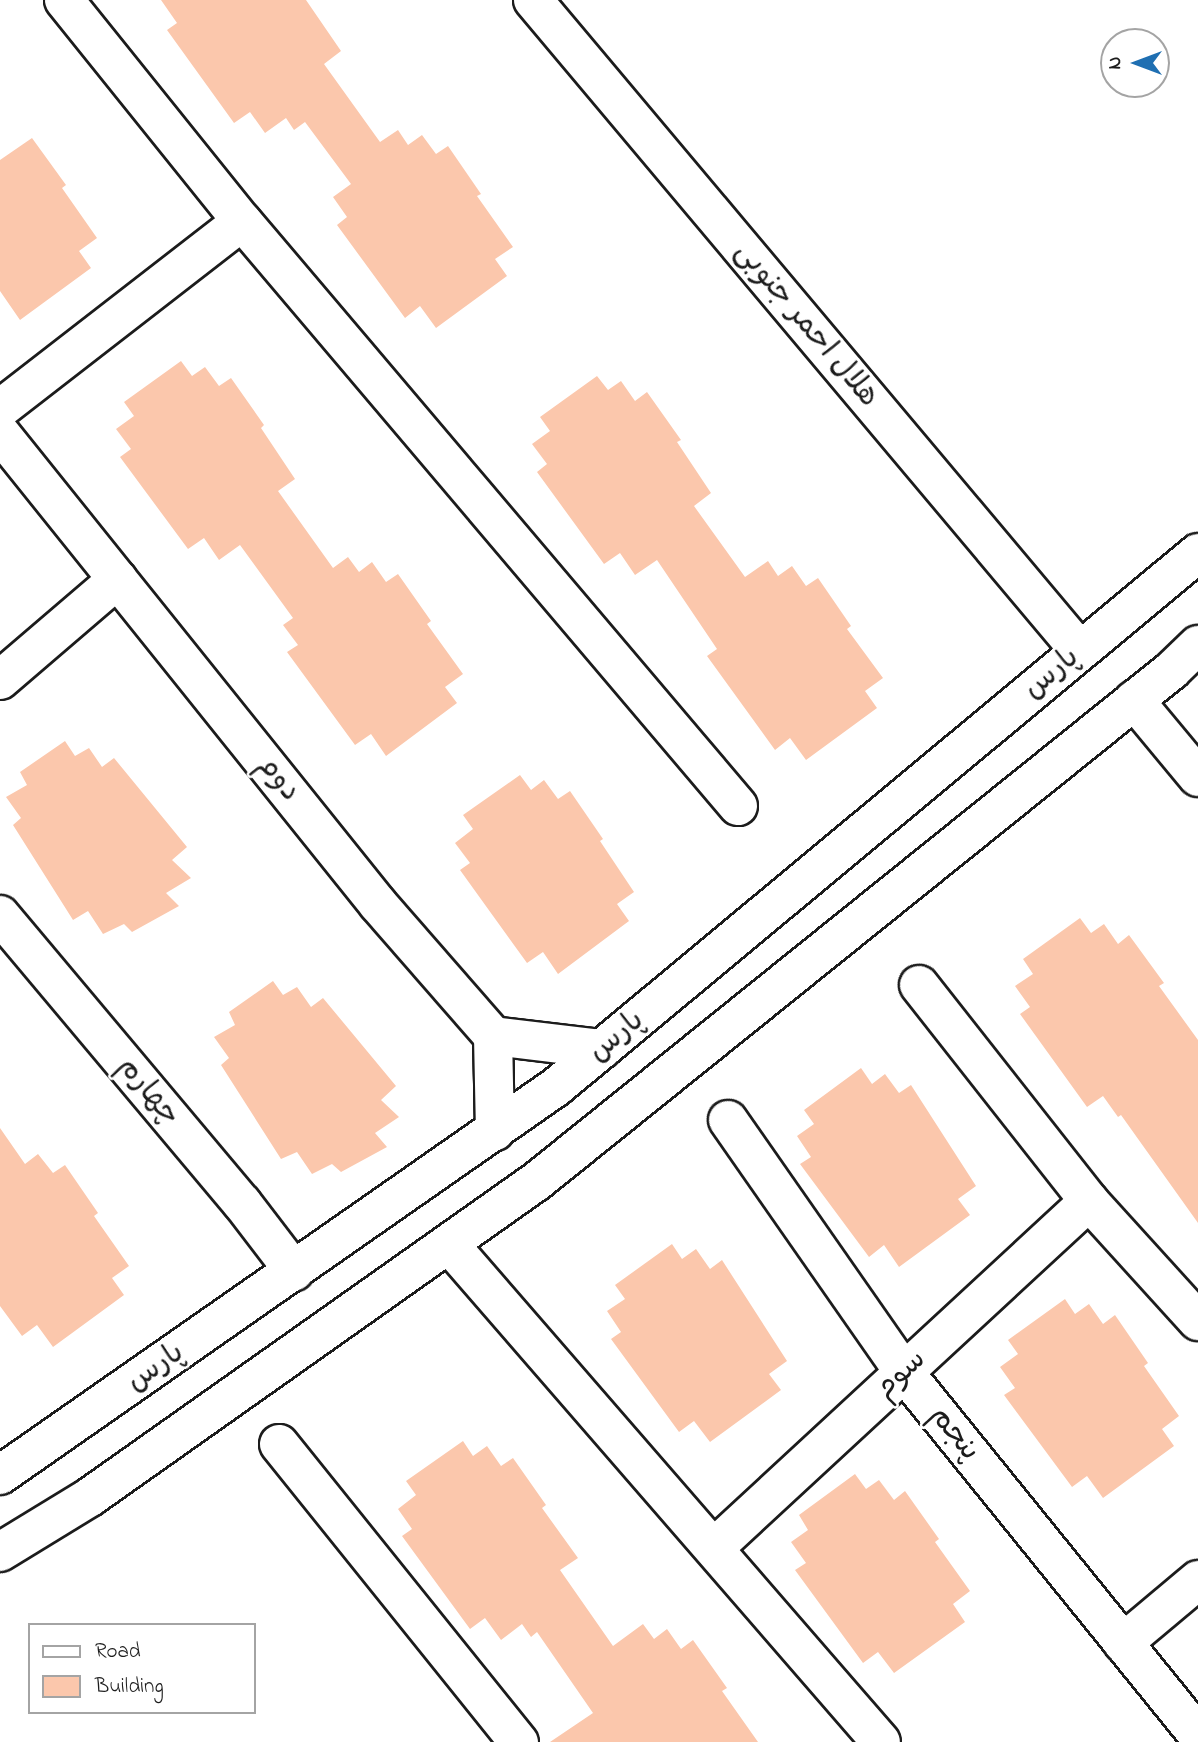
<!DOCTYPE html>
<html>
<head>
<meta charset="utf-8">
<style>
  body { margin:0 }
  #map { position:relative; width:1198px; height:1742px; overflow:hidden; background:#fff; font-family:"Indie Flower","Playpen Sans Arabic",sans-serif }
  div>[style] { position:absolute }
  .building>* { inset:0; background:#fbc7ac }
  .roads { filter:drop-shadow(2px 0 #1c1c1c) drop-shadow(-2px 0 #1c1c1c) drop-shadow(0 2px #1c1c1c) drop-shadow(0 -2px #1c1c1c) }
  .street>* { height:38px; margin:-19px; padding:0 19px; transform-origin:19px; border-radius:19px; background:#fff }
  .secondary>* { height:38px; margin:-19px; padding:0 19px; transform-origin:19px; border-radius:19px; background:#fff }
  span { translate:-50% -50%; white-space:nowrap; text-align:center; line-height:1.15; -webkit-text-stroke:5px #fff; paint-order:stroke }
  .street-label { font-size:30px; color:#1c1c1c }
  .legend { position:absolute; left:28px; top:1623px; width:228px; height:91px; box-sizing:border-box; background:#fff; border:2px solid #a4a4a4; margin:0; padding:9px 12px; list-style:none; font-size:21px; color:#1c1c1c }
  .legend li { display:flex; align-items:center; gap:14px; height:35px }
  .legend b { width:35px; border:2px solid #a4a4a4 }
  .north { position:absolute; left:1100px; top:28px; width:70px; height:70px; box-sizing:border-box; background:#fff; border:2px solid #a4a4a4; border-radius:50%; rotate:270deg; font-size:19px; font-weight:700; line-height:28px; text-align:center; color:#1c1c1c }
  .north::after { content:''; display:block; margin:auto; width:24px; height:32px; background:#1f6fb2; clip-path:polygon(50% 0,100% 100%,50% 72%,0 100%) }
</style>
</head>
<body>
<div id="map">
  <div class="building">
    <div style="clip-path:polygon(161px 0,306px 0,341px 51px,324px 64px,380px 142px,398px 130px,408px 145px,422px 135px,436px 154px,448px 146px,481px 194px,477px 196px,513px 247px,495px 259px,507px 276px,436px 328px,420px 306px,405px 318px,337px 225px,347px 217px,333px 197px,351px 184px,305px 122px,294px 130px,286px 118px,265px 133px,250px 112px,234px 123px,167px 30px,177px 23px)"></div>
    <div style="clip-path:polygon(32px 138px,66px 185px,62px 188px,97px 238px,79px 251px,91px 268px,20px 320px,0 291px,0 160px)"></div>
    <div style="clip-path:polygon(181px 361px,192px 376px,205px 367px,219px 386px,231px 378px,264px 425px,261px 428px,295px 479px,278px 491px,333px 568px,348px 557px,359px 572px,372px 562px,386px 582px,398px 574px,431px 621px,427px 624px,463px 674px,445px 687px,457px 703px,386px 756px,371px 734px,355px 745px,287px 652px,298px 645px,283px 625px,293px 618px,240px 545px,219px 560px,204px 538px,188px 549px,120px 457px,131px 449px,116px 429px,134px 416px,124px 402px)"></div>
    <div style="clip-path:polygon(597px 376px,608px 390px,621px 381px,635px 401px,647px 392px,681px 440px,677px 442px,711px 493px,694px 506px,745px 577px,768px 561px,778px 576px,792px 566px,806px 586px,818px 578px,851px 626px,847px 629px,883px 678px,865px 691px,877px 708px,806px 760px,790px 738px,775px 750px,707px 656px,717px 649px,657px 560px,635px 575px,620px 553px,604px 564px,537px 472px,547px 464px,532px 444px,550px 431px,540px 417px)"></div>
    <div style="clip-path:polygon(65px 741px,75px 756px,89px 748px,102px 767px,114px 758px,187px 847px,172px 860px,191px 878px,166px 893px,179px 906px,132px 932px,124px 924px,103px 934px,88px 911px,73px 920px,13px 825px,21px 818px,6px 797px,27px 785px,20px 772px)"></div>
    <div style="clip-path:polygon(520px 775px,531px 790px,544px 780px,558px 799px,570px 791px,603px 839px,600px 841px,634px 892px,617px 904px,629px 921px,558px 974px,543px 952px,527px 963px,460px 870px,470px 863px,455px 843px,473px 829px,463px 815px)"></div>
    <div style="clip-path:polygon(1080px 918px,1091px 933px,1104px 924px,1118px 944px,1129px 935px,1164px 983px,1159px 986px,1198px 1040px,1198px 1223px,1121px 1115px,1118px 1117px,1103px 1096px,1087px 1107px,1020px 1014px,1030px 1007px,1015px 986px,1033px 974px,1023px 959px)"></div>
    <div style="clip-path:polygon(273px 981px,283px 995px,297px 987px,311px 1007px,323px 998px,396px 1086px,381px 1100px,399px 1117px,375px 1133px,387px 1147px,341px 1172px,332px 1164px,312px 1174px,297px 1152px,281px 1159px,221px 1065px,229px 1058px,214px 1037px,235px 1025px,229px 1012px)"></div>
    <div style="clip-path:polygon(861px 1068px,872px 1084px,885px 1074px,899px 1093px,911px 1085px,976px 1186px,958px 1199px,970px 1215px,899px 1267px,884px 1245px,869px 1257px,800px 1164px,811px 1157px,797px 1136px,814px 1124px,804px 1110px)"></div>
    <div style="clip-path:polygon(0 1128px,25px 1164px,38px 1154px,53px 1173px,65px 1165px,98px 1213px,94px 1216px,129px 1266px,112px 1278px,124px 1295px,53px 1347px,37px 1325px,22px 1336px,0 1306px)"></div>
    <div style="clip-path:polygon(672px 1244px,682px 1259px,696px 1249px,710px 1269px,722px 1260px,787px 1361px,769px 1374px,781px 1390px,710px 1442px,694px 1421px,679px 1432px,611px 1339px,621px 1332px,607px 1311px,625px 1299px,615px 1285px)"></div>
    <div style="clip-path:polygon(1065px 1299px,1075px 1314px,1089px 1304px,1103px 1324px,1115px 1315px,1148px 1363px,1144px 1366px,1179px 1416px,1162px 1429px,1174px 1446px,1103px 1498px,1087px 1476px,1072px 1487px,1004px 1395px,1015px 1388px,1000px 1367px,1018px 1354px,1008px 1340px)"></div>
    <div style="clip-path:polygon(463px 1441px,473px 1456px,487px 1446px,501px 1466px,513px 1458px,546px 1505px,542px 1508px,578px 1558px,560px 1570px,613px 1646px,643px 1624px,654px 1639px,667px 1629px,681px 1649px,693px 1640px,727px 1688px,722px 1691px,758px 1742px,550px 1742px,593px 1713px,537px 1632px,531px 1637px,522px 1624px,501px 1640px,485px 1618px,470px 1629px,402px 1536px,412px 1529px,398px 1509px,416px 1495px,406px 1481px)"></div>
    <div style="clip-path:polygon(855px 1474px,866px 1489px,879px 1480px,894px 1500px,905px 1491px,939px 1539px,935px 1542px,970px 1591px,953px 1604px,965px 1622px,894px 1673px,878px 1652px,863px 1663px,795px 1570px,806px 1563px,791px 1542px,808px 1530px,799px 1515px)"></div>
  </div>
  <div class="roads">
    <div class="street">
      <div style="left:64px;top:0;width:292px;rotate:51.2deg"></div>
      <div style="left:533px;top:0;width:850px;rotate:49.96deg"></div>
      <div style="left:0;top:409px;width:306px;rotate:-37.8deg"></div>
      <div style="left:242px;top:221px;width:767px;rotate:49.71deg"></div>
      <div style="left:0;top:433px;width:604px;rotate:51.25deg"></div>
      <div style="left:378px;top:904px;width:175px;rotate:48.9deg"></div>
      <div style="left:493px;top:1036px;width:110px;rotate:6.8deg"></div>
      <div style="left:0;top:680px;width:155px;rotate:-40.6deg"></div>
      <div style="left:1134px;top:700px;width:100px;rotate:50.3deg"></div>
      <div style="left:0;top:915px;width:376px;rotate:50deg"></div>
      <div style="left:242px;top:1203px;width:86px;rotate:52.6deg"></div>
      <div style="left:919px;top:985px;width:275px;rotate:51.8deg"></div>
      <div style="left:493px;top:1036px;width:95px;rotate:88.8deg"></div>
      <div style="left:728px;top:1120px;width:307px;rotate:55.1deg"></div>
      <div style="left:904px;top:1372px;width:467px;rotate:51deg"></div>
      <div style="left:449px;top:1244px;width:659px;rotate:49.06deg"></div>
      <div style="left:279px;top:1444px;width:383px;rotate:51.2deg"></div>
      <div style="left:714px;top:1548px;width:511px;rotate:-42.78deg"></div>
      <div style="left:1089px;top:1201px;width:162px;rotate:47.8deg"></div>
      <div style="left:1123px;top:1643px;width:98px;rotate:-40deg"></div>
    </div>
    <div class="secondary">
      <div style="left:0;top:1475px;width:678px;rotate:-34.91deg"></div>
      <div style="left:556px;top:1087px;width:835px;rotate:-39.75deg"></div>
      <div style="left:0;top:1552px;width:105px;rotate:-31.4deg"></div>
      <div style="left:90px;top:1497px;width:547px;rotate:-35.26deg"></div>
      <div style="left:537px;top:1181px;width:815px;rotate:-38.82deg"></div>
      <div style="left:1172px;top:670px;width:36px;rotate:-44deg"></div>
    </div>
  </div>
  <div class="street-label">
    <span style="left:806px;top:325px;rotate:50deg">هلال احمر جنوبی</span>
    <span style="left:1052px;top:674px;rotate:-40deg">پارس</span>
    <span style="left:278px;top:779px;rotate:51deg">دوم</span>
    <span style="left:617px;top:1037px;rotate:-40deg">پارس</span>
    <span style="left:148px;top:1092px;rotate:50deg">چهارم</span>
    <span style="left:156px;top:1368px;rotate:-35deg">پارس</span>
    <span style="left:901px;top:1375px;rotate:-43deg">سوم</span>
    <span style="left:954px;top:1434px;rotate:51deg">پنجم</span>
  </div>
  <ul class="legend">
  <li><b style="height:9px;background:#fff"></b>Road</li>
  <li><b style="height:19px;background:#fbc7ac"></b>Building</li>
  </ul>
  <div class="north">N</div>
</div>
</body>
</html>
